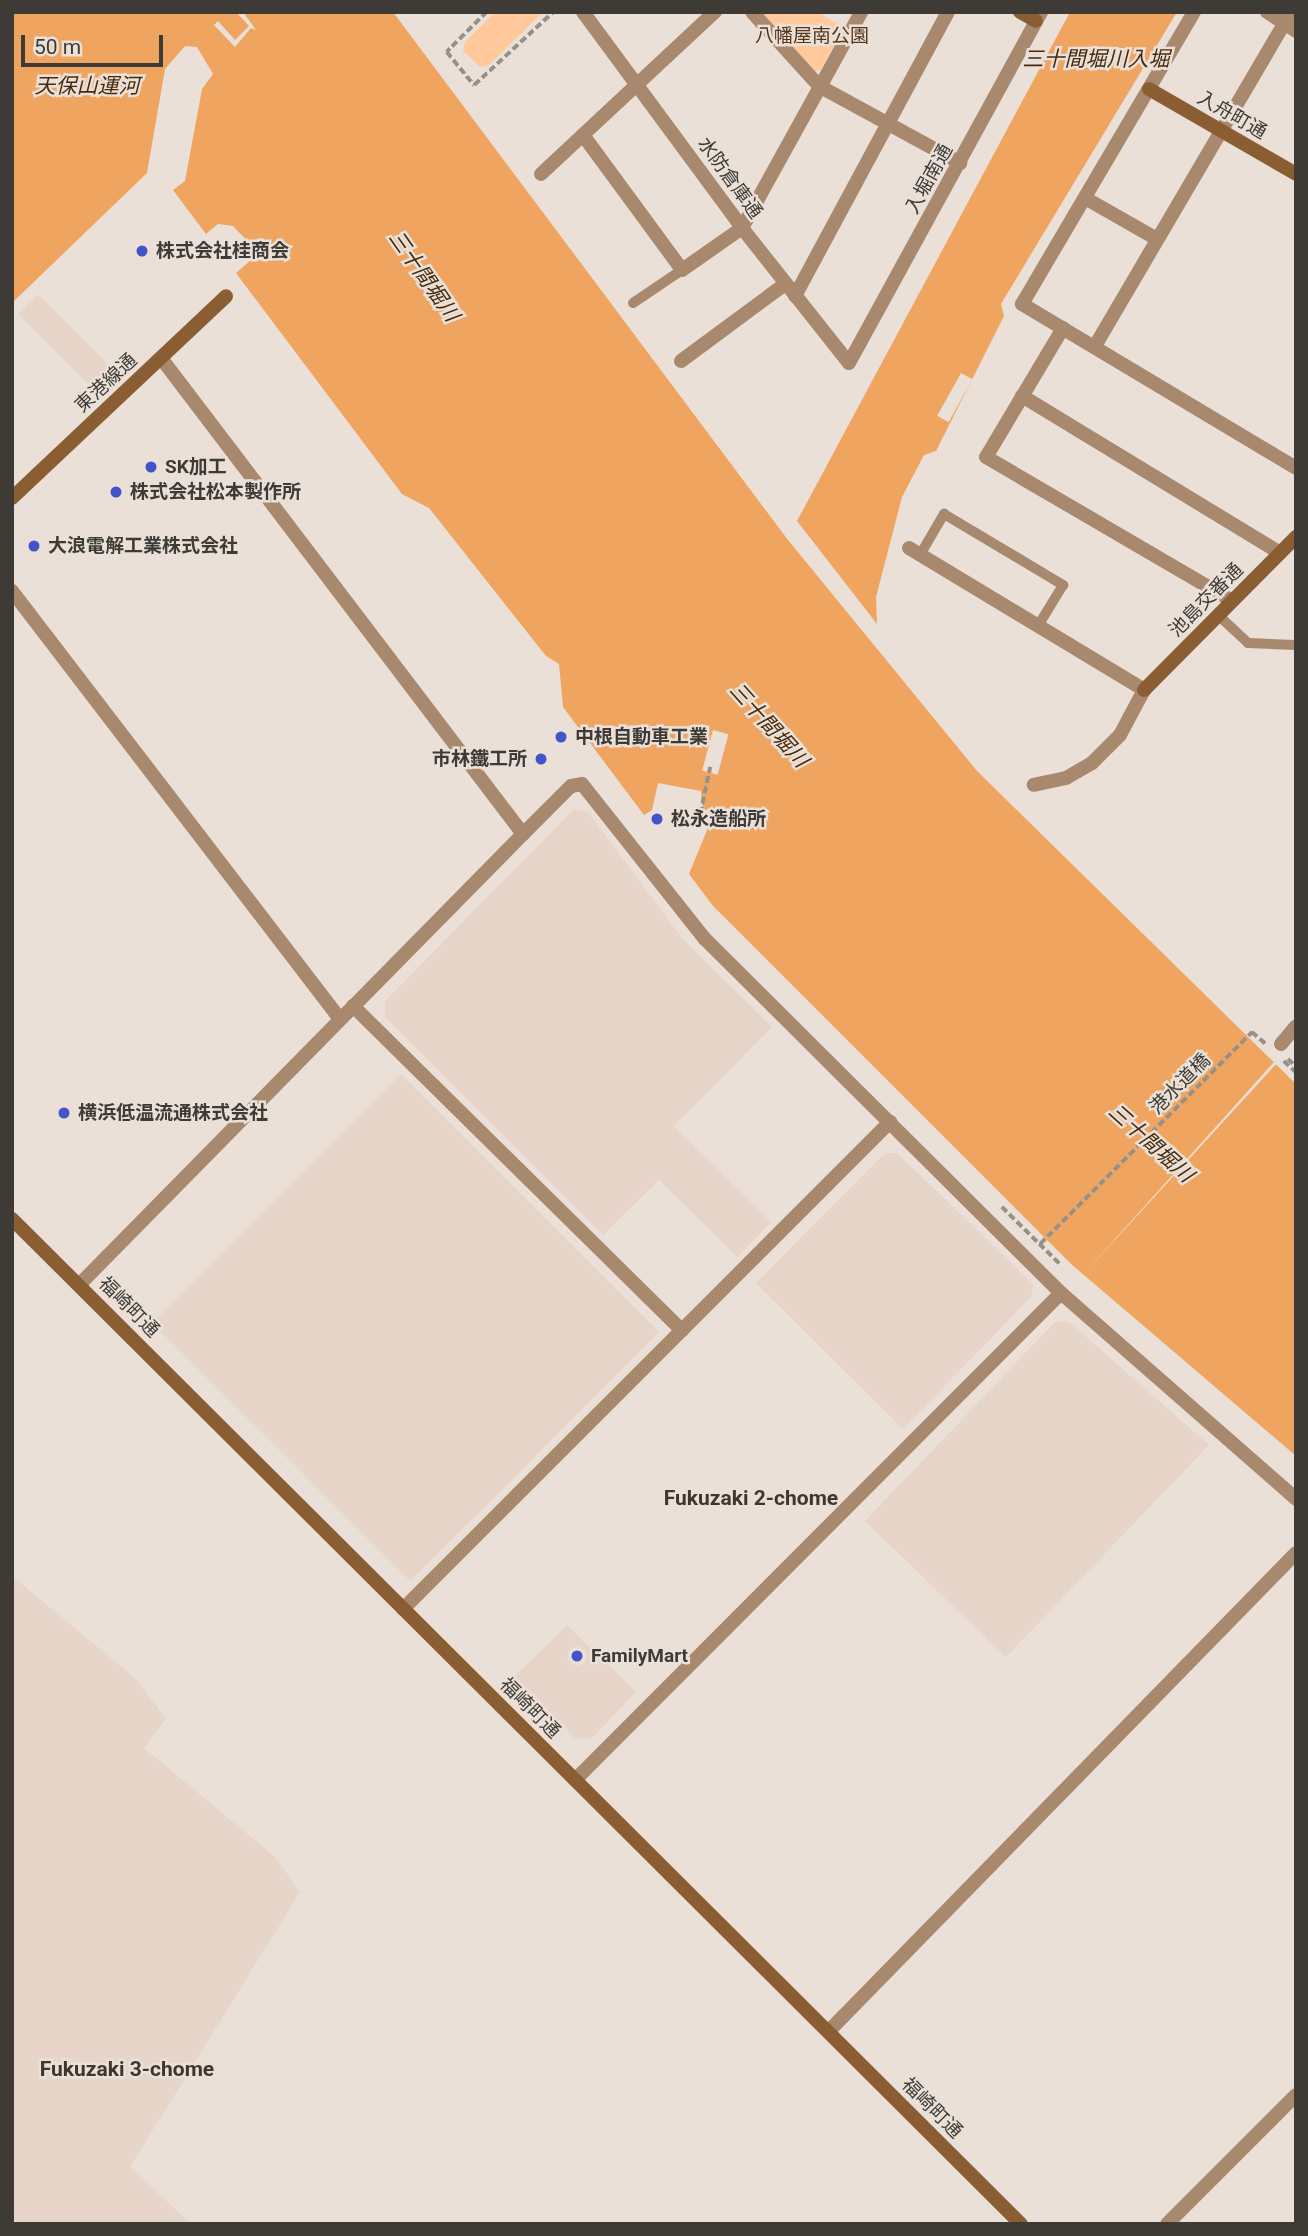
<!DOCTYPE html>
<html>
<head>
<meta charset="utf-8">
<style>
  body { margin:0 }
  #map { position:relative; width:1308px; height:2236px; overflow:hidden; background:#eae0d8; font-family:Roboto,"Noto Sans JP",sans-serif }
  div>[style] { position:absolute }
  .built>* { inset:0; background:#e6d5c8; transform-origin:0 0 }
  .green>* { inset:0; background:#ffc99b }
  .water>* { inset:0; background:#efa460 }
  .pier>* { inset:0; background:#eae0d8; transform-origin:0 0 }
  .path>* { height:3.5px; margin-top:-1.75px; transform-origin:0; background:repeating-linear-gradient(90deg,#969089 0 7px,transparent 0 10.5px) }
  .lane>* { height:10px; margin:-5px; padding:0 5px; transform-origin:5px; border-radius:5px; background:#a9896e }
  .street>* { height:14px; margin:-7px; padding:0 7px; transform-origin:7px; border-radius:7px; background:#a9896e }
  .secondary>* { height:14px; margin:-7px; padding:0 7px; transform-origin:7px; border-radius:7px; background:#8b5d33 }
  .dots>* { width:19px; height:19px; translate:-50% -50%; box-sizing:border-box; border:4px solid #eae0d8; border-radius:50% }
  span { translate:-50% -50%; white-space:nowrap; text-align:center; line-height:1.15; -webkit-text-stroke:5px #eae0d8; paint-order:stroke }
  .park-label { font-size:19px; color:#55361a }
  .street-label { font-size:19px; color:#3e3b37 }
  .poi-label { font-size:19px; color:#3e3b37; font-weight:700 }
  .left { translate:0 -50%; text-align:left }
  .right { translate:-100% -50%; text-align:right }
  .water-label { font-size:21px; color:#472a0c; font-style:italic }
  .neighbourhood-label { font-size:21px; color:#3e3630; font-weight:700 }
  .frame { position:absolute; inset:0; border:14px solid #3e3b37; pointer-events:none }
  .scale { position:absolute; left:21px; top:35px; width:142px; height:32px; box-sizing:border-box; border:4px solid #3e3b37; border-top:0; padding-left:9px; font-size:21px; line-height:24px; white-space:nowrap; color:#3e3b37; -webkit-text-stroke:5px #eae0d8; paint-order:stroke }
</style>
</head>
<body>
<div id="map">
  <div class="built">
    <div style="left:38px;top:294px;width:103px;height:28px;rotate:45deg"></div>
    <div style="clip-path:polygon(574px 809px,588px 812px,682px 938px,772px 1027px,674px 1126px,771px 1222px,737px 1257px,659px 1180px,603px 1235px,385px 1017px,385px 1001px)"></div>
    <div style="left:401px;top:1074px;width:365px;height:352px;rotate:45deg"></div>
    <div style="clip-path:polygon(885px 1153px,897px 1153px,1033px 1284px,1031px 1297px,903px 1429px,756px 1283px)"></div>
    <div style="clip-path:polygon(1068px 1321px,1209px 1445px,1006px 1657px,865px 1521px,1055px 1322px)"></div>
    <div style="clip-path:polygon(12px 1576px,136px 1679px,166px 1719px,144px 1748px,275px 1857px,300px 1892px,130px 2167px,191px 2224px,12px 2224px)"></div>
    <div style="clip-path:polygon(567px 1625px,636px 1692px,592px 1738px,576px 1739px,515px 1676px)"></div>
  </div>
  <div class="green">
    <div style="clip-path:polygon(495px 12px,543px 12px,489px 65px,480px 67px,463px 51px,465px 42px)"></div>
    <div style="clip-path:polygon(761px 12px,818px 12px,844px 28px,820px 70px,813px 72px)"></div>
  </div>
  <div class="water">
    <div style="clip-path:polygon(12px 12px,236px 12px,249px 26px,235px 40px,218px 21px,214px 25px,235px 47px,251px 28px,256px 30px,243px 12px,393px 12px,788px 540px,977px 771px,1296px 1084px,1296px 1456px,1071px 1264px,713px 906px,689px 874px,712px 818px,703px 811px,701px 791px,658px 783px,652px 810px,644px 815px,563px 707px,559px 664px,546px 656px,429px 508px,402px 494px,236px 273px,252px 259px,252px 246px,233px 226px,218px 224px,206px 234px,173px 190px,185px 181px,202px 89px,213px 74px,197px 47px,185px 46px,165px 69px,147px 173px,12px 303px)"></div>
    <div style="clip-path:polygon(1070px 12px,1177px 12px,1001px 304px,1004px 316px,936px 451px,924px 455px,902px 497px,876px 597px,877px 624px,797px 521px)"></div>
  </div>
  <div class="pier">
    <div style="left:961px;top:373px;width:13px;height:49px;rotate:29deg"></div>
    <div style="left:713px;top:730px;width:16px;height:42px;rotate:15deg"></div>
    <div style="clip-path:polygon(1275px 1061px,1277px 1063px,1081px 1277px)"></div>
  </div>
  <div class="path">
    <div style="left:487px;top:12px;width:57px;rotate:135deg"></div>
    <div style="left:447px;top:52px;width:43px;rotate:50.7deg"></div>
    <div style="left:474px;top:85px;width:108px;rotate:-42.7deg"></div>
    <div style="left:700px;top:814px;width:48px;rotate:-78deg"></div>
    <div style="left:1288px;top:1059px;width:11px;rotate:41deg"></div>
    <div style="left:1284px;top:1061px;width:16px;rotate:43deg"></div>
    <div style="left:1002px;top:1207px;width:83px;rotate:44.5deg"></div>
    <div style="left:1040px;top:1244px;width:300px;rotate:-45deg"></div>
    <div style="left:1252px;top:1032px;width:20px;rotate:41deg"></div>
  </div>
  <div class="lane">
    <div style="left:633px;top:303px;width:59px;rotate:-34deg"></div>
    <div style="left:920px;top:555px;width:48px;rotate:-59.7deg"></div>
    <div style="left:944px;top:514px;width:139px;rotate:30.8deg"></div>
    <div style="left:1063px;top:585px;width:48px;rotate:121.4deg"></div>
    <div style="left:1218px;top:615px;width:41px;rotate:43deg"></div>
    <div style="left:1248px;top:643px;width:48px;rotate:2.4deg"></div>
  </div>
  <div class="street">
    <div style="left:583px;top:12px;width:268px;rotate:53.6deg"></div>
    <div style="left:742px;top:228px;width:172px;rotate:51.6deg"></div>
    <div style="left:849px;top:363px;width:400px;rotate:-61.3deg"></div>
    <div style="left:752px;top:12px;width:100px;rotate:47.8deg"></div>
    <div style="left:819px;top:86px;width:161px;rotate:28.6deg"></div>
    <div style="left:1194px;top:12px;width:339px;rotate:120.5deg"></div>
    <div style="left:1022px;top:304px;width:319px;rotate:30.9deg"></div>
    <div style="left:1267px;top:12px;width:35px;rotate:33deg"></div>
    <div style="left:583px;top:135px;width:167px;rotate:53.7deg"></div>
    <div style="left:682px;top:270px;width:73px;rotate:-35deg"></div>
    <div style="left:742px;top:228px;width:247px;rotate:-61.1deg"></div>
    <div style="left:541px;top:174px;width:238px;rotate:-43deg"></div>
    <div style="left:1085px;top:198px;width:83px;rotate:29.7deg"></div>
    <div style="left:795px;top:296px;width:323px;rotate:-61.7deg"></div>
    <div style="left:1063px;top:328px;width:150px;rotate:120.8deg"></div>
    <div style="left:986px;top:457px;width:285px;rotate:30.3deg"></div>
    <div style="left:1095px;top:346px;width:387px;rotate:-59.6deg"></div>
    <div style="left:161px;top:358px;width:598px;rotate:52.75deg"></div>
    <div style="left:681px;top:361px;width:129px;rotate:-36.5deg"></div>
    <div style="left:1022px;top:396px;width:302px;rotate:31.3deg"></div>
    <div style="left:909px;top:548px;width:275px;rotate:31.1deg"></div>
    <div style="left:1144px;top:690px;width:51px;rotate:118.1deg"></div>
    <div style="left:1120px;top:735px;width:40px;rotate:135deg"></div>
    <div style="left:1092px;top:763px;width:30px;rotate:150deg"></div>
    <div style="left:1066px;top:778px;width:33px;rotate:168deg"></div>
    <div style="left:12px;top:591px;width:539px;rotate:52.54deg"></div>
    <div style="left:353px;top:1006px;width:462px;rotate:44.6deg"></div>
    <div style="left:1281px;top:1044px;width:23px;rotate:-50deg"></div>
    <div style="left:79px;top:1285px;width:633px;rotate:-45.45deg"></div>
    <div style="left:523px;top:834px;width:68px;rotate:-45deg"></div>
    <div style="left:571px;top:786px;width:11px;rotate:-10deg"></div>
    <div style="left:582px;top:784px;width:198px;rotate:51.6deg"></div>
    <div style="left:705px;top:939px;width:502px;rotate:44.84deg"></div>
    <div style="left:1061px;top:1293px;width:313px;rotate:41.2deg"></div>
    <div style="left:403px;top:1609px;width:689px;rotate:-45deg"></div>
    <div style="left:575px;top:1780px;width:688px;rotate:-45.06deg"></div>
    <div style="left:829px;top:2031px;width:668px;rotate:-45.67deg"></div>
    <div style="left:1167px;top:2224px;width:182px;rotate:-45deg"></div>
  </div>
  <div class="secondary">
    <div style="left:1020px;top:12px;width:18px;rotate:29deg"></div>
    <div style="left:1149px;top:89px;width:170px;rotate:30deg"></div>
    <div style="left:12px;top:498px;width:294px;rotate:-43.3deg"></div>
    <div style="left:1144px;top:690px;width:216px;rotate:-45.2deg"></div>
    <div style="left:12px;top:1219px;width:1424px;rotate:44.89deg"></div>
  </div>
  <div class="dots">
    <div style="left:142px;top:251px;background:#4254c8"></div>
    <div style="left:151px;top:467px;background:#4254c8"></div>
    <div style="left:116px;top:492px;background:#4254c8"></div>
    <div style="left:34px;top:546px;background:#4254c8"></div>
    <div style="left:561px;top:737px;background:#4254c8"></div>
    <div style="left:541px;top:759px;background:#4254c8"></div>
    <div style="left:657px;top:819px;background:#4254c8"></div>
    <div style="left:64px;top:1113px;background:#4254c8"></div>
    <div style="left:577px;top:1656px;background:#4254c8"></div>
  </div>
  <div class="park-label">
    <span style="left:812px;top:36px">八幡屋南公園</span>
  </div>
  <div class="street-label">
    <span style="left:1232px;top:115px;rotate:30deg">入舟町通</span>
    <span style="left:730px;top:178px;rotate:54deg">水防倉庫通</span>
    <span style="left:929px;top:179px;rotate:-61deg">入堀南通</span>
    <span style="left:106px;top:383px;rotate:-43deg">東港線通</span>
    <span style="left:1206px;top:600px;rotate:-45deg">池島交番通</span>
    <span style="left:1180px;top:1084px;rotate:-45deg">港水道橋</span>
    <span style="left:129px;top:1307px;rotate:45deg">福崎町通</span>
    <span style="left:530px;top:1708px;rotate:45deg">福崎町通</span>
    <span style="left:932px;top:2108px;rotate:45deg">福崎町通</span>
  </div>
  <div class="poi-label">
    <span class="left" style="left:156px;top:251px">株式会社桂商会</span>
    <span class="left" style="left:165px;top:467px">SK加工</span>
    <span class="left" style="left:130px;top:492px">株式会社松本製作所</span>
    <span class="left" style="left:48px;top:546px">大浪電解工業株式会社</span>
    <span class="left" style="left:575px;top:737px">中根自動車工業</span>
    <span class="right" style="left:527px;top:759px">市林鐵工所</span>
    <span class="left" style="left:671px;top:819px">松永造船所</span>
    <span class="left" style="left:78px;top:1113px">横浜低温流通株式会社</span>
    <span class="left" style="left:591px;top:1656px">FamilyMart</span>
  </div>
  <div class="water-label">
    <span style="left:1096px;top:59px">三十間堀川入堀</span>
    <span style="left:87px;top:86px">天保山運河</span>
    <span style="left:424px;top:276px;rotate:55deg">三十間堀川</span>
    <span style="left:769px;top:725px;rotate:48deg">三十間堀川</span>
    <span style="left:1151px;top:1143px;rotate:42deg">三十間堀川</span>
  </div>
  <div class="neighbourhood-label">
    <span style="left:751px;top:1498px">Fukuzaki 2-chome</span>
    <span style="left:127px;top:2069px">Fukuzaki 3-chome</span>
  </div>
  <div class="frame"></div>
  <div class="scale">50 m</div>
</div>
</body>
</html>
